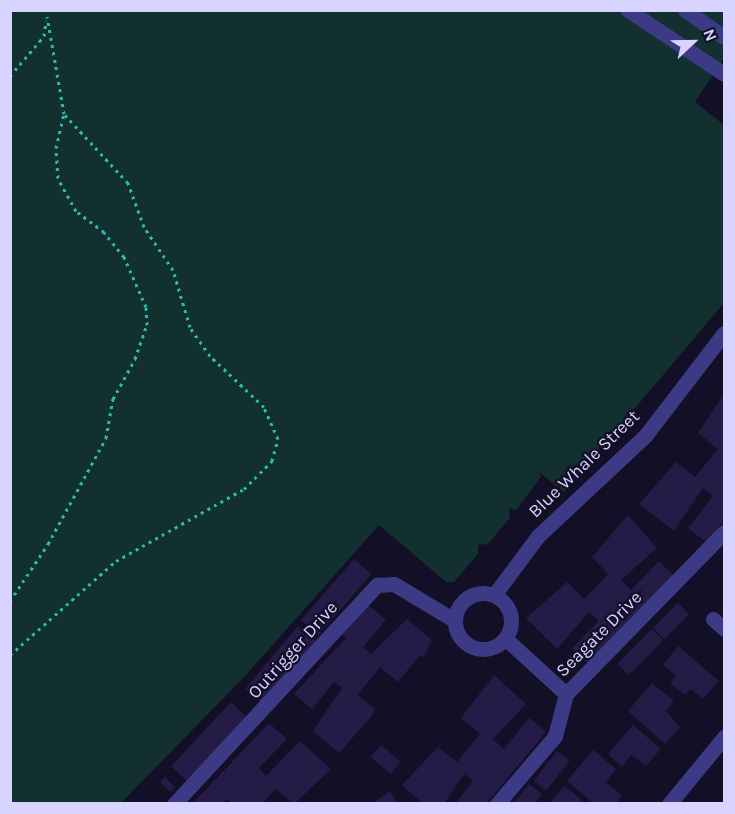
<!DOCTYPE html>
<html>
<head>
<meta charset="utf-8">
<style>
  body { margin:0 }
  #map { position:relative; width:735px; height:814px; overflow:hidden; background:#130f26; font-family:Karla,sans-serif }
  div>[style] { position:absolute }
  .green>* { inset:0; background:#12302f }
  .building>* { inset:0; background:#241b47; transform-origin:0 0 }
  .path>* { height:3px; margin-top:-1.5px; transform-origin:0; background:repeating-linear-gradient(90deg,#2fb8b0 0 3px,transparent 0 7.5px) }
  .minor>* { height:15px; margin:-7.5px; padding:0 7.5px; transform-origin:7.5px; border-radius:7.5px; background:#3d3a85 }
  .minor>.ring { margin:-7.5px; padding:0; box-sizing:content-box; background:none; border:15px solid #3d3a85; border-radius:50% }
  .tertiary>* { height:15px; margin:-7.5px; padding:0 7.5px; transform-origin:7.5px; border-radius:7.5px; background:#3d3a85 }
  span { translate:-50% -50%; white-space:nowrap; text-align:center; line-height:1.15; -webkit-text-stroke:4.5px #130f26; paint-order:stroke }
  .street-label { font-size:18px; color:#d9d4ff }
  .frame { position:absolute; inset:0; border:12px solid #d9d4ff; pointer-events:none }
  .north { position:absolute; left:663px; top:12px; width:60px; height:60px; -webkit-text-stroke:4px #130f26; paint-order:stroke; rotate:68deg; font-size:16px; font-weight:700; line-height:24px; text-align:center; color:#d9d4ff }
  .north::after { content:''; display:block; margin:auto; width:21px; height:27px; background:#d9d4ff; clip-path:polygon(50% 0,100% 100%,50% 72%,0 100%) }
</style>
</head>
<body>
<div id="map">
  <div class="green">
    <div style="clip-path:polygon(10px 11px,724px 11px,724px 58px,695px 102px,724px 125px,724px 303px,564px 492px,539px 472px,541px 477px,516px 510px,509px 508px,510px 518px,488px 544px,478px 545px,478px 554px,454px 582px,446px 582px,379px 525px,246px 675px,121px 803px,11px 803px)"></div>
  </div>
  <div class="building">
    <div style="clip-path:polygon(724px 394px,724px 520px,707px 543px,688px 528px,713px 496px,703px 488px,674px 531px,639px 504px,676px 462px,695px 477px,718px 449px,698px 433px)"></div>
    <div style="clip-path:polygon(628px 515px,657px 548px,621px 580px,631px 590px,659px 561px,675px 577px,588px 664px,572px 648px,599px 621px,589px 612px,557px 649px,526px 618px,567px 582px,584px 599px,608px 574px,592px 557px)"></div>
    <div style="left:354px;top:559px;width:23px;height:81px;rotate:41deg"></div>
    <div style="left:678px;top:603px;width:16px;height:35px;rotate:45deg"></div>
    <div style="clip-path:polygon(368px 605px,386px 620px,363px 647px,371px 654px,407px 619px,432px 640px,423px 658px,420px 655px,398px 682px,380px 667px,358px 695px,375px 709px,371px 717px,339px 753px,313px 731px,342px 688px,334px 682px,312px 709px,294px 694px,346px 638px,342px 635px)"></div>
    <div style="left:298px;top:626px;width:23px;height:82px;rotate:40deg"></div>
    <div style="left:652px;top:629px;width:16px;height:49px;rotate:45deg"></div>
    <div style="clip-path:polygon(678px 646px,719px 681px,703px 699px,691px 689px,685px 695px,670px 683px,676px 676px,663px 665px)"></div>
    <div style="clip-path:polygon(494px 675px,526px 704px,493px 739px,504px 749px,529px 718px,546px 732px,486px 804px,455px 804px,473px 781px,464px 774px,444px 804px,423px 804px,402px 785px,438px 747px,457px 762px,480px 734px,461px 718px)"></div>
    <div style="clip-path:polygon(652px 683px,674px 701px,666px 711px,680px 727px,665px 744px,628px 711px)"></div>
    <div style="left:231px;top:702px;width:23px;height:88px;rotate:43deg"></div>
    <div style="clip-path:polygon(269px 723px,287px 739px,259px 768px,266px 776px,300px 741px,331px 769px,294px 804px,276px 789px,262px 804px,232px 804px,227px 799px,222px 804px,192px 804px)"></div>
    <div style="clip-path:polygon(633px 725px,661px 749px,646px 766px,631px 755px,622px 767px,608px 754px)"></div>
    <div style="left:381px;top:745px;width:26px;height:16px;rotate:40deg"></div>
    <div style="clip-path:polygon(593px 750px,616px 769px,606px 782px,622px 796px,616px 804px,594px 804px,567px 781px)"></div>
    <div style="left:557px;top:751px;width:16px;height:38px;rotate:38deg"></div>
    <div style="left:165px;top:777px;width:14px;height:7px;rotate:45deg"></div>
    <div style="clip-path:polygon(529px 784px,542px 794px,535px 804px,513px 804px)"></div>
    <div style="clip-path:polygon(564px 786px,571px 791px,586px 804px,549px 804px)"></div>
    <div style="clip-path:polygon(390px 791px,398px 804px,371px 804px)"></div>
  </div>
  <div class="path">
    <div style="left:10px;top:76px;width:52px;rotate:-49.6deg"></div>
    <div style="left:44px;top:36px;width:15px;rotate:-82deg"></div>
    <div style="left:10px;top:601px;width:69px;rotate:-56.3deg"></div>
    <div style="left:48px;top:544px;width:121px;rotate:-61.3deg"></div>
    <div style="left:106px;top:438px;width:40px;rotate:-80deg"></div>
    <div style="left:113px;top:399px;width:46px;rotate:-61.2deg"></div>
    <div style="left:135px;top:359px;width:36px;rotate:-71deg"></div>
    <div style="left:147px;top:325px;width:18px;rotate:-93deg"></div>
    <div style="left:146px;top:307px;width:55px;rotate:-113.7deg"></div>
    <div style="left:124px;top:257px;width:32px;rotate:-129deg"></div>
    <div style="left:104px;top:232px;width:35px;rotate:-143deg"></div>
    <div style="left:76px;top:211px;width:38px;rotate:-119deg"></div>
    <div style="left:58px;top:178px;width:30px;rotate:-94deg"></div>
    <div style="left:56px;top:148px;width:35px;rotate:-77deg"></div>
    <div style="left:64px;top:114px;width:99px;rotate:-99.8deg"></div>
    <div style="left:10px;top:655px;width:142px;rotate:-41.6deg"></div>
    <div style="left:116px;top:561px;width:147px;rotate:-29.4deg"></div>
    <div style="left:244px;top:489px;width:40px;rotate:-45deg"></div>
    <div style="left:272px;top:461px;width:23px;rotate:-75deg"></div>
    <div style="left:278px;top:439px;width:35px;rotate:-114deg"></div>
    <div style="left:264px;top:407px;width:74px;rotate:-136.6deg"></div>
    <div style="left:210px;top:356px;width:35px;rotate:-125deg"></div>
    <div style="left:190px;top:327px;width:59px;rotate:-106.6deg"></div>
    <div style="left:173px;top:270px;width:52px;rotate:-124deg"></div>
    <div style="left:144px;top:227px;width:47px;rotate:-110deg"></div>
    <div style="left:128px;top:183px;width:94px;rotate:-132.8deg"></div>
  </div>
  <div class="minor">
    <div class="ring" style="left:455px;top:593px;width:41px;height:41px"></div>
    <div style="left:494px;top:595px;width:74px;rotate:-53.3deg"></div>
    <div style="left:538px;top:536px;width:146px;rotate:-43.1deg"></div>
    <div style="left:645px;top:436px;width:130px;rotate:-52.5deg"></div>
    <div style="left:713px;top:619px;width:15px;rotate:42deg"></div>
    <div style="left:506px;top:639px;width:81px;rotate:42.5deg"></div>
    <div style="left:174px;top:804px;width:299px;rotate:-47.2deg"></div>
    <div style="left:377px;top:585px;width:17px;rotate:-3deg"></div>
    <div style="left:394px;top:584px;width:70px;rotate:31deg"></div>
    <div style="left:497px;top:804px;width:89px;rotate:-49.5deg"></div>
    <div style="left:555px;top:736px;width:43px;rotate:-75.3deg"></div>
    <div style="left:566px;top:694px;width:226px;rotate:-45.7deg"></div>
    <div style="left:669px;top:804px;width:87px;rotate:-50.6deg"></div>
  </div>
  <div class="tertiary">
    <div style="left:628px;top:10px;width:115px;rotate:33.7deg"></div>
    <div style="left:685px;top:10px;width:47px;rotate:34.7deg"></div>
  </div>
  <div class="street-label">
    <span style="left:584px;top:464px;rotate:-44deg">Blue Whale Street</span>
    <span style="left:599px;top:634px;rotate:-45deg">Seagate Drive</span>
    <span style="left:293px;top:650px;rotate:-48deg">Outrigger Drive</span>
  </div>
  <div class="frame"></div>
  <div class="north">N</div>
</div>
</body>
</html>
